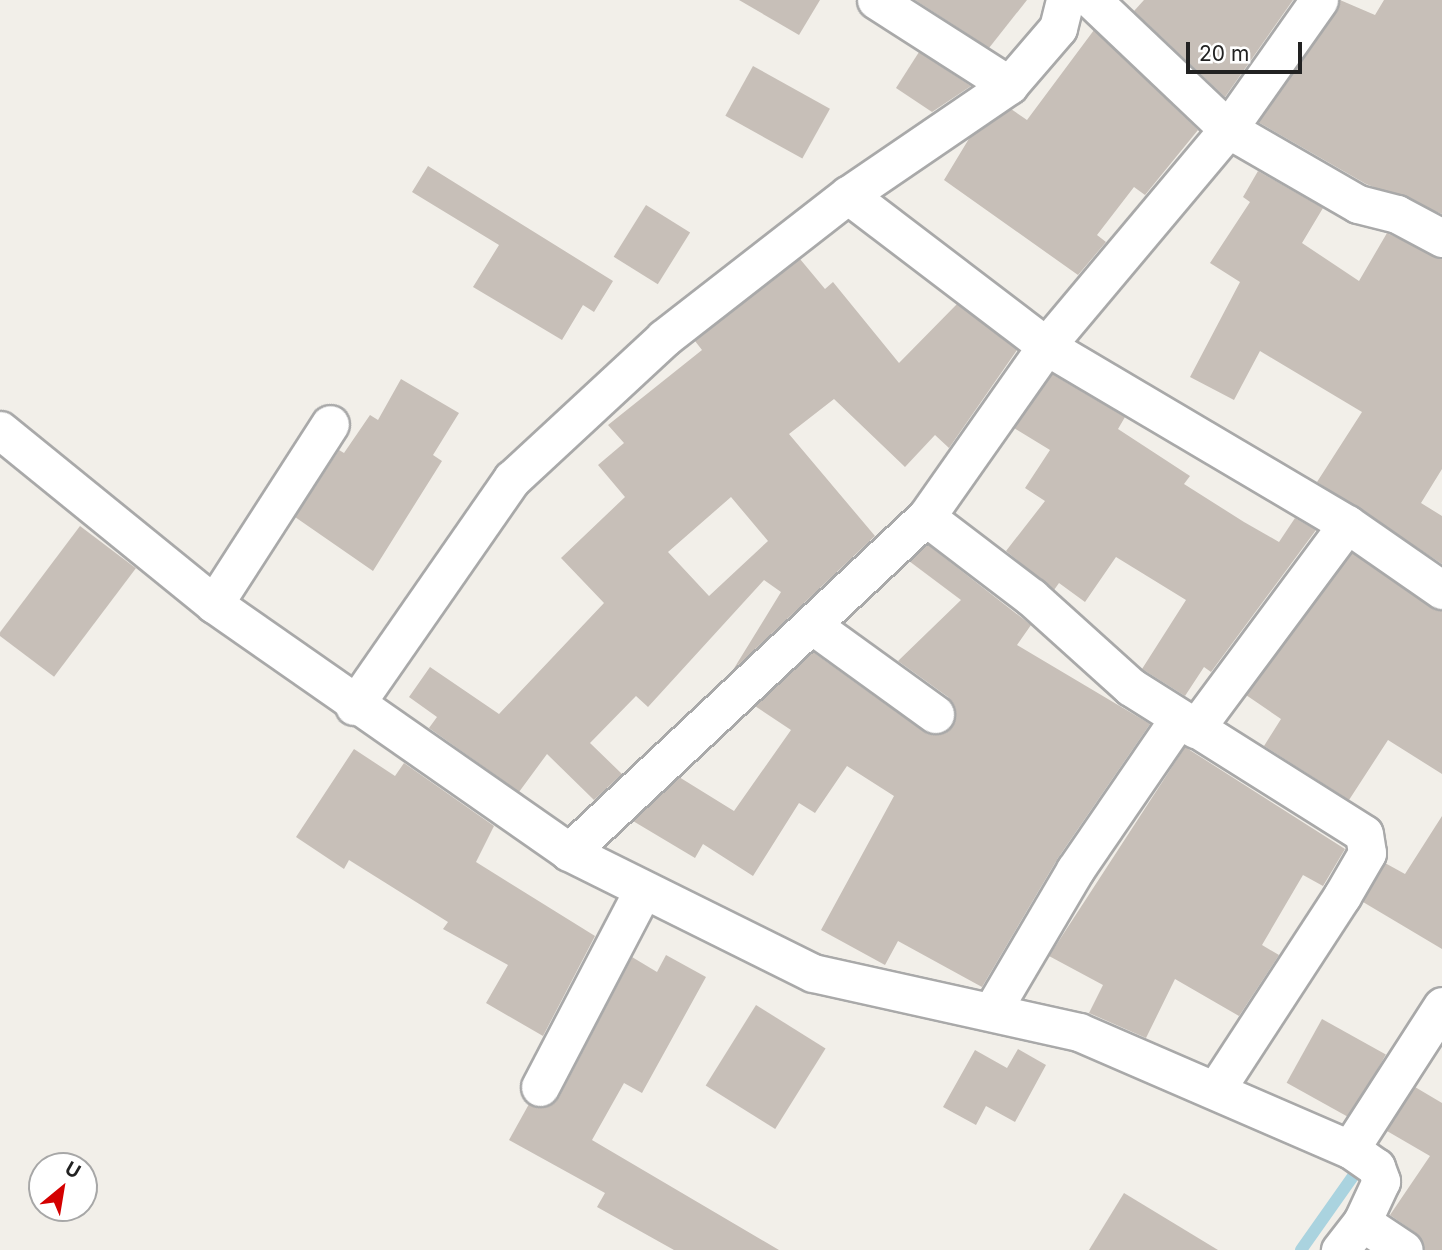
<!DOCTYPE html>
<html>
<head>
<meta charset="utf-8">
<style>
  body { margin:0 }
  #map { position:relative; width:1442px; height:1250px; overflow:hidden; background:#f2efe9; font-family:Inter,sans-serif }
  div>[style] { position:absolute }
  .stream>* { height:12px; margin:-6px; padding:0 6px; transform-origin:6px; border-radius:6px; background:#aad3df }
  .building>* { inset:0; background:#c7bfb8; transform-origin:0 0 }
  .roads { filter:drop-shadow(2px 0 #a9a9a9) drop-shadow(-2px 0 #a9a9a9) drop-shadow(0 2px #a9a9a9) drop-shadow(0 -2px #a9a9a9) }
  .street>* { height:37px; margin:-18.5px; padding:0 18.5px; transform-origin:18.5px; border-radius:18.5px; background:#fff }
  span { translate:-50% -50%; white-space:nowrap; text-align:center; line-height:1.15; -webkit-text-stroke:5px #fff; paint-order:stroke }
  .north { position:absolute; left:28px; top:1152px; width:70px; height:70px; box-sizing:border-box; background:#fff; border:2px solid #a7a7a7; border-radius:50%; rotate:30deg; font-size:19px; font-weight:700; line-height:28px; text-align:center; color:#222 }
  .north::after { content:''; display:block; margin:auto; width:24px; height:32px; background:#d40000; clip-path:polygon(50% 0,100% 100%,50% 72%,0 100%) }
  .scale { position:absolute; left:1186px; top:42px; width:116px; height:32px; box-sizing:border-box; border:4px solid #222; border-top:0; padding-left:9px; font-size:21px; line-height:24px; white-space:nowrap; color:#222; -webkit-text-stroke:5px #fff; paint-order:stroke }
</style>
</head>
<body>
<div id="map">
  <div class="stream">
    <div style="left:1301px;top:1250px;width:108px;rotate:-54.8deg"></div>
  </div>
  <div class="building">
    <div style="clip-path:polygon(739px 0,820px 0,799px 35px)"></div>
    <div style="clip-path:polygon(915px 0,1027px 0,989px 48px)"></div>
    <div style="clip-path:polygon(1144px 0,1293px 0,1225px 97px,1134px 11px)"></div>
    <div style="clip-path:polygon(1340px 0,1375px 15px,1384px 0,1442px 0,1442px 214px,1366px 184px,1258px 122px)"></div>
    <div style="clip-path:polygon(1094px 30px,1198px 130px,1145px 195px,1134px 187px,1097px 235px,1106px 242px,1078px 275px,944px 180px,970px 137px,1011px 109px,1027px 120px)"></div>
    <div style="clip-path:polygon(919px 52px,971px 86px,932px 112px,896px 88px)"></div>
    <div style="left:753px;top:66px;width:88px;height:57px;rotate:29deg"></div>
    <div style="clip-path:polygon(428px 166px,613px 281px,594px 312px,583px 305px,562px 340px,473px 287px,499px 245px,412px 192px)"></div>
    <div style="clip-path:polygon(1258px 171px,1323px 208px,1302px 243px,1359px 281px,1387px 233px,1442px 259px,1442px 469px,1421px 503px,1442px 516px,1442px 564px,1317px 482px,1362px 412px,1260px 351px,1234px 400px,1190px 377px,1240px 282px,1210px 263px,1250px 202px,1243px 197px)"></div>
    <div style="left:646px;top:205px;width:52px;height:61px;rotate:32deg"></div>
    <div style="clip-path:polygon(evenodd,800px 259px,825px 289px,833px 282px,899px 363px,957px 304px,1017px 350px,949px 448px,935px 435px,905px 467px,834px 399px,789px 434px,875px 536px,733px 670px,781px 592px,764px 580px,648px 707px,636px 696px,590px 743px,622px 774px,594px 800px,547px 754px,519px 792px,429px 728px,437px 717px,409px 697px,430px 667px,499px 714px,604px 603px,561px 558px,625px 497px,598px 465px,624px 443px,608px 425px,702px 350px,695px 341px,800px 259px,731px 497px,768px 541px,709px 596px,668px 552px,731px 497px)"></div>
    <div style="clip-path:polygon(1052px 374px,1125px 417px,1118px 429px,1190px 476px,1184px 484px,1244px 522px,1279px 542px,1295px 518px,1316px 530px,1211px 672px,1204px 667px,1185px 696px,1142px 669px,1186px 600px,1116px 557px,1085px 602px,1059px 583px,1054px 590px,1006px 551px,1045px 501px,1025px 488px,1050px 450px,1014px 428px)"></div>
    <div style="clip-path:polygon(401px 379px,459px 413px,433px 455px,442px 461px,373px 571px,295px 517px,339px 450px,344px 453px,370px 415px,378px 420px)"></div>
    <div style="left:80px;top:526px;width:70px;height:136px;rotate:37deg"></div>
    <div style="clip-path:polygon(927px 544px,1031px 625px,1017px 645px,1150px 724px,1058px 858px,982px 987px,898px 941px,885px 965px,821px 930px,894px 796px,847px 766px,815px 813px,799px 803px,753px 876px,703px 844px,695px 858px,633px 821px,679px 777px,734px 811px,791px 730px,755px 706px,813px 652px,923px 731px,934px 735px,952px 727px,956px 715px,948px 697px,898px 661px,961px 600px,909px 561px)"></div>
    <div style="clip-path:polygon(1352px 553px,1442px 611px,1442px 774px,1388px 740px,1349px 800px,1264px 746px,1281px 719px,1246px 695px)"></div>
    <div style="clip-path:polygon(1185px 747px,1345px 849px,1323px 886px,1303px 875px,1262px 945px,1279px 955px,1239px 1016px,1175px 979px,1146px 1038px,1089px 1013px,1103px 985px,1049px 956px)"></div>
    <div style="clip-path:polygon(354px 749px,395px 776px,404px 763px,494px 826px,476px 862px,595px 936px,543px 1036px,486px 1003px,508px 965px,443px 929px,448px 922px,349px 860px,344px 869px,296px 837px)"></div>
    <div style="clip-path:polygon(1442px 816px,1442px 949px,1363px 902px,1385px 863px,1405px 874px)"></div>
    <div style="clip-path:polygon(666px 955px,706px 977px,642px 1093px,624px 1083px,592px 1140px,779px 1250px,674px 1250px,597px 1207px,605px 1193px,509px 1140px,529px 1104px,542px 1108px,559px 1097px,632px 957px,657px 972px)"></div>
    <div style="left:756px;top:1005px;width:82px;height:95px;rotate:32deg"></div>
    <div style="left:1322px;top:1019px;width:73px;height:73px;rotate:29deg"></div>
    <div style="clip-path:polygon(1018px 1049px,1046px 1065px,1015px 1122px,986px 1106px,976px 1125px,943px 1107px,975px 1050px,1007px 1068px)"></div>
    <div style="clip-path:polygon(1415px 1087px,1442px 1103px,1442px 1250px,1425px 1250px,1416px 1233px,1390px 1215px,1430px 1156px,1387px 1131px)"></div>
    <div style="clip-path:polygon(1124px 1193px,1218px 1250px,1089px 1250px)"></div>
  </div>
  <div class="roads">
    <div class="street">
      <div style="left:876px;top:0;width:158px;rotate:32.6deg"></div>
      <div style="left:1092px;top:0;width:187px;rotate:43.5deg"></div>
      <div style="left:1228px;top:129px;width:150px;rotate:30deg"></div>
      <div style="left:1358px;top:204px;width:40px;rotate:14.4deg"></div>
      <div style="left:1397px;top:214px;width:51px;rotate:28.1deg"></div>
      <div style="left:848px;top:195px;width:249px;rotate:37.3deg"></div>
      <div style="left:1046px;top:346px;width:350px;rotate:30.6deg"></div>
      <div style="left:1347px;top:524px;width:116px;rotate:34.8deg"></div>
      <div style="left:0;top:430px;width:276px;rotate:39.1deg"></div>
      <div style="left:214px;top:604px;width:433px;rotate:34.9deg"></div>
      <div style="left:569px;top:852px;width:272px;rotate:26.4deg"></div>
      <div style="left:813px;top:973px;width:272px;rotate:12.5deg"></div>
      <div style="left:1079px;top:1032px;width:295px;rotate:23.4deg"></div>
      <div style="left:1350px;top:1149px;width:32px;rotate:35deg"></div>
      <div style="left:1376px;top:1167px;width:15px;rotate:70deg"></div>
      <div style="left:1381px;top:1181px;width:45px;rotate:114.9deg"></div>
      <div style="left:1362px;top:1222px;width:36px;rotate:128deg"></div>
      <div style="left:926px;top:517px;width:132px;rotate:37.3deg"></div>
      <div style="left:1031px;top:597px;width:135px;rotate:42deg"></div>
      <div style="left:1131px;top:687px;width:275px;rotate:32.2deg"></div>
      <div style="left:1364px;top:834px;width:19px;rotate:81deg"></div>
      <div style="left:1367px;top:853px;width:50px;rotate:120.2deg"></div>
      <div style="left:1342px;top:896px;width:229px;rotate:123.1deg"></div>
      <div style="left:214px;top:604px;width:214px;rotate:-57.2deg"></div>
      <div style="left:812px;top:625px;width:152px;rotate:35.9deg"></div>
      <div style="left:354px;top:706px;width:277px;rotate:-55.2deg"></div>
      <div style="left:512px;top:479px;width:207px;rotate:-42.8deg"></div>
      <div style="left:664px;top:338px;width:233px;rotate:-37.9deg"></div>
      <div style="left:848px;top:195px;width:195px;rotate:-34.3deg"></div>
      <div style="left:1009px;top:85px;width:75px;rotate:-49.3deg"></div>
      <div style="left:1058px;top:28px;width:29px;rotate:-76deg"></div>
      <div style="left:1195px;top:729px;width:255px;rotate:-53.4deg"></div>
      <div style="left:569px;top:852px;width:490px;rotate:-43.2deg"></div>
      <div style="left:926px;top:517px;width:209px;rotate:-54.9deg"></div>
      <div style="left:1046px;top:346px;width:283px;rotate:-50deg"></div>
      <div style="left:1228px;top:129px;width:158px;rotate:-54.8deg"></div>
      <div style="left:992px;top:1011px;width:164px;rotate:-59.5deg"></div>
      <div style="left:1075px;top:870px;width:184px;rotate:-55.6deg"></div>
      <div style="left:540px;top:1087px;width:222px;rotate:-62.4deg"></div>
      <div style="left:1350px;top:1149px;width:170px;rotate:-57.2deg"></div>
      <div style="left:1362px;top:1222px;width:50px;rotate:33.7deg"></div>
    </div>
  </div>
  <div class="north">U</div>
  <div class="scale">20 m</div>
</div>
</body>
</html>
